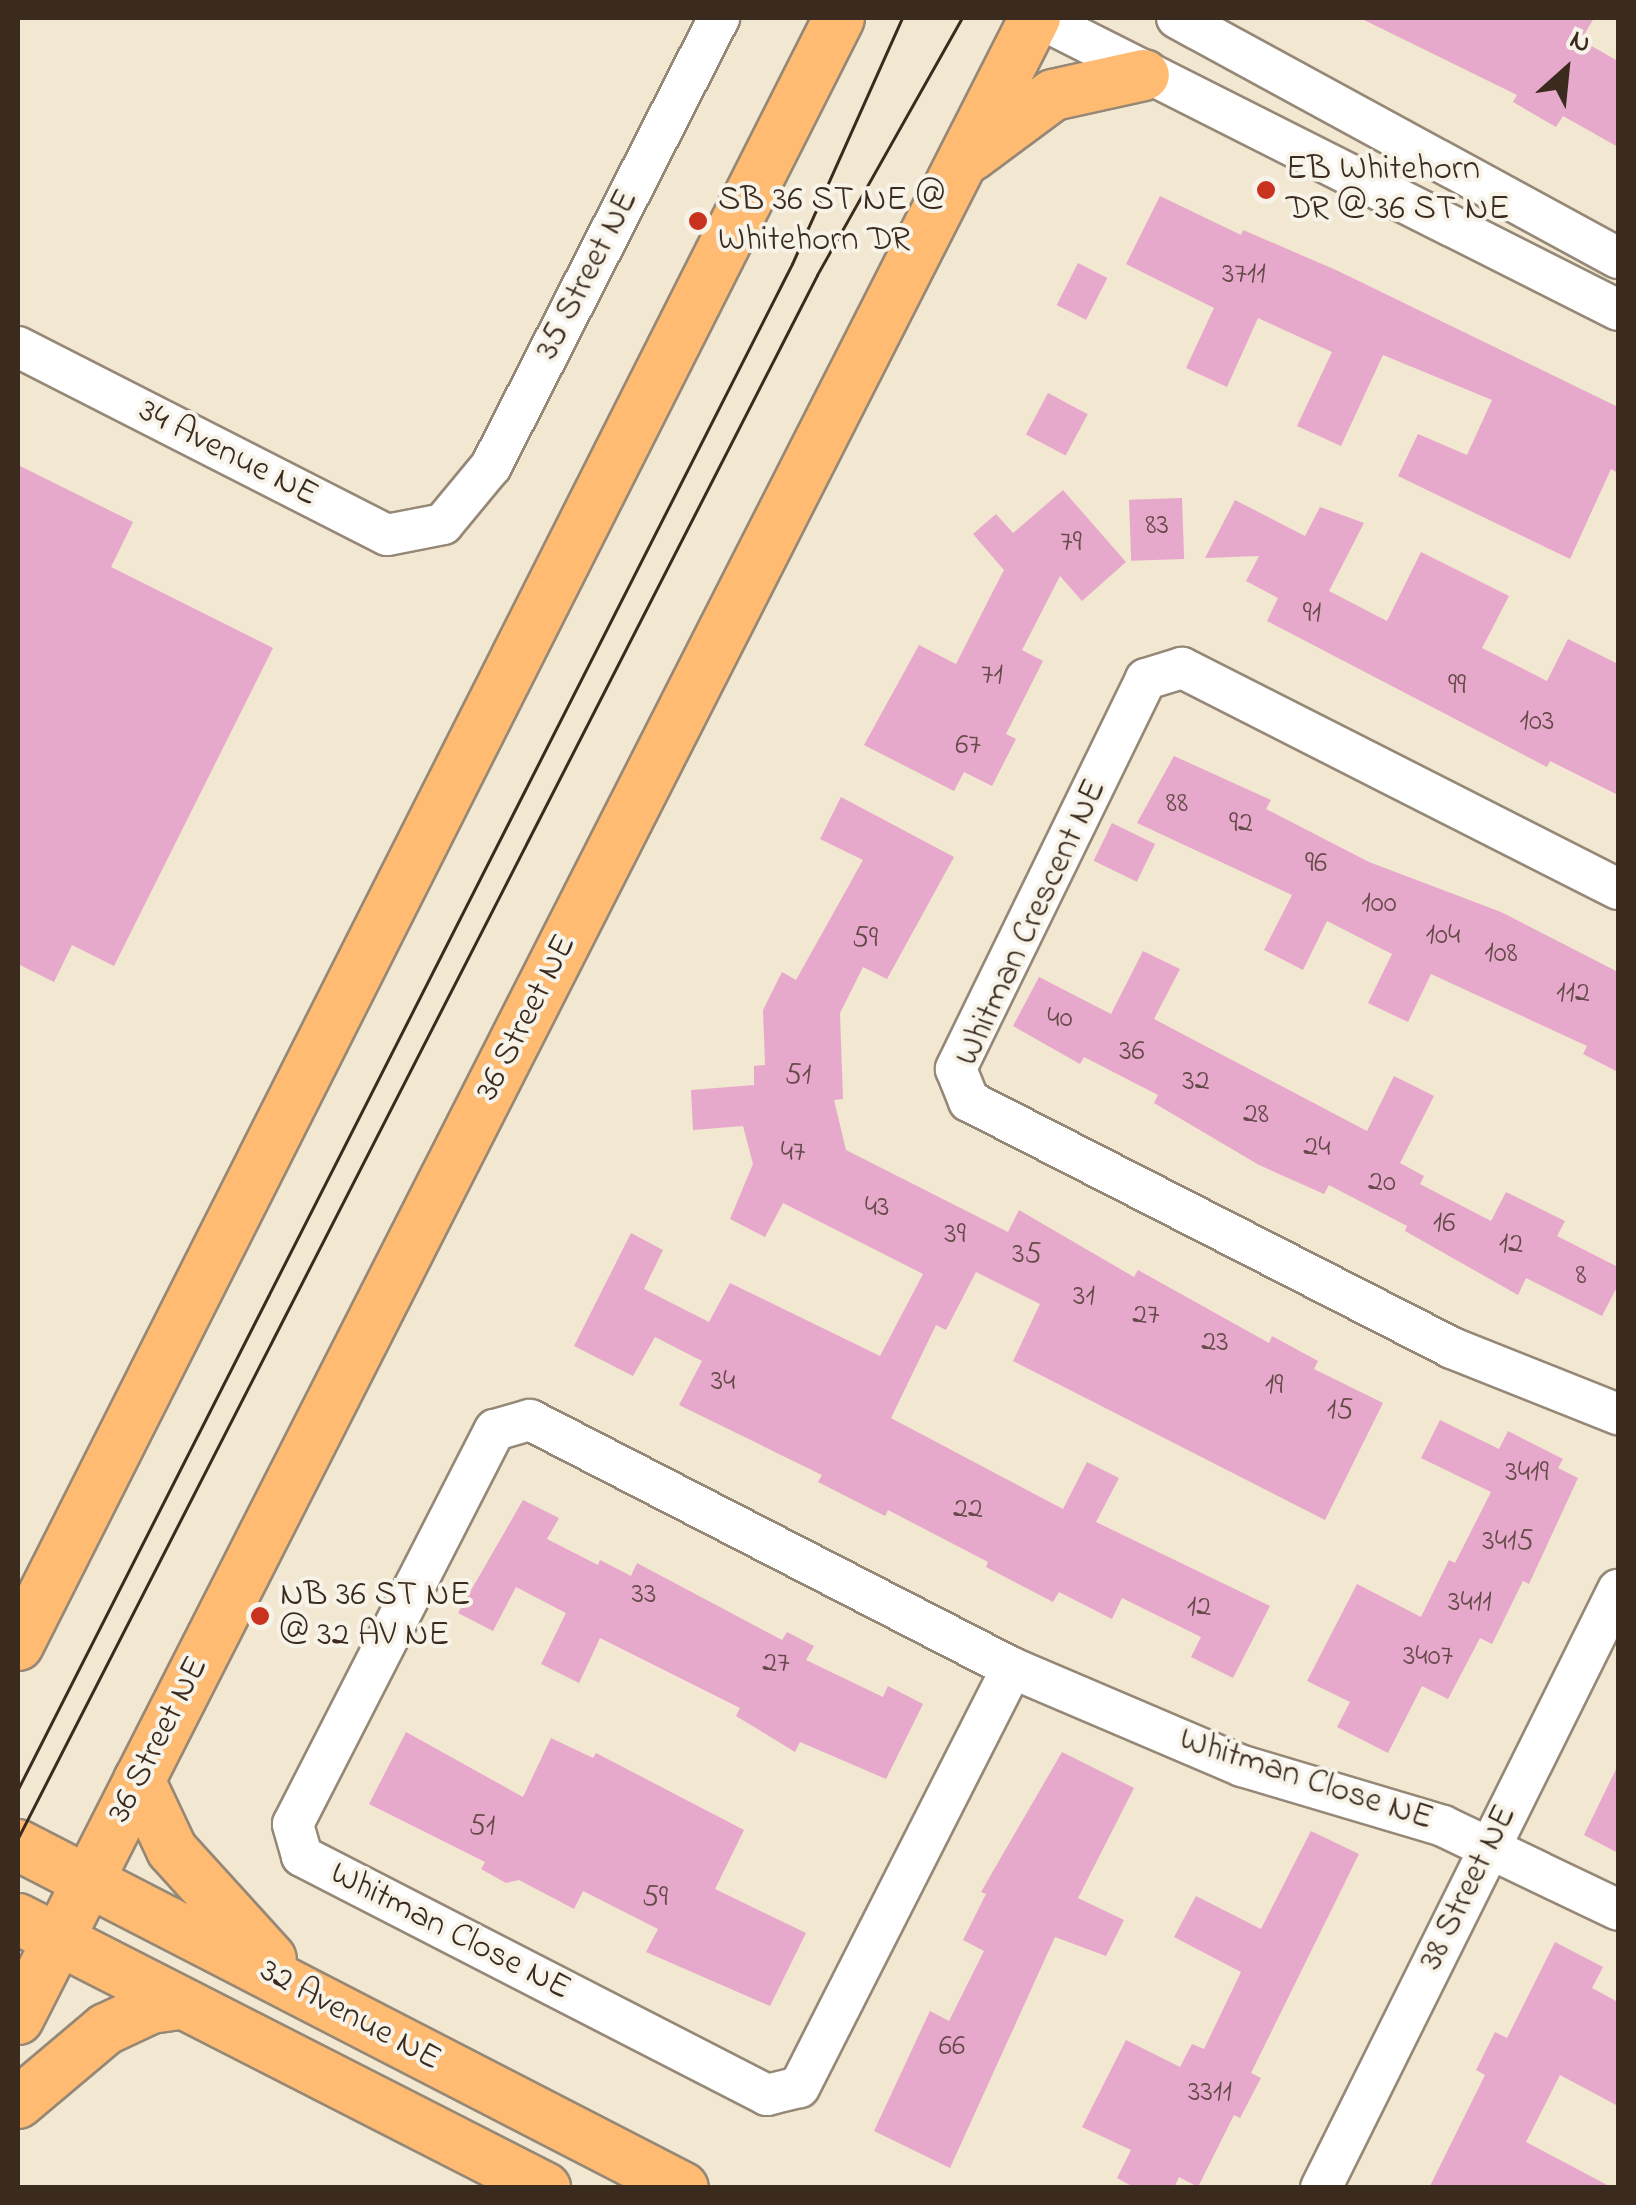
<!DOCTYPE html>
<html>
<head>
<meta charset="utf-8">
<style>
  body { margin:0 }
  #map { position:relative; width:1636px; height:2205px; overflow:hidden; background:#f2e7d0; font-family:"Indie Flower",sans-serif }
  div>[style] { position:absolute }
  .building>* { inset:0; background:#e7a9cb; transform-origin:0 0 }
  .roads { filter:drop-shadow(2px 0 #968877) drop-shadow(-2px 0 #968877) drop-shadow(0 2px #968877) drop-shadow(0 -2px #968877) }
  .minor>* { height:40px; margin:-20px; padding:0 20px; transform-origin:20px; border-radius:20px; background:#fff }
  .major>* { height:50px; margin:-25px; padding:0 25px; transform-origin:25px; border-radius:25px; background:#ffbb71 }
  .tram>* { height:2.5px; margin:-1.25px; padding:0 1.25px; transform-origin:1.25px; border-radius:1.25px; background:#3b2a1e }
  .dots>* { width:28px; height:28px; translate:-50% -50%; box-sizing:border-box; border:5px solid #f7f3e8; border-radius:50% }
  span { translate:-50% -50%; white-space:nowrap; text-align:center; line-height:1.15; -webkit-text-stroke:8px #f7f3e8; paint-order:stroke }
  .number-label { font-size:30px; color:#664a49 }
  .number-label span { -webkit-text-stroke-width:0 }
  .poi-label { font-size:35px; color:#3b2a1e }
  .left { translate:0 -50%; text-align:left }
  .street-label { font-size:35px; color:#3b2a1e }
  .frame { position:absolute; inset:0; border:20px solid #3b2a1e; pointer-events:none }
  .north { position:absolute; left:1516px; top:20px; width:100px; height:100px; -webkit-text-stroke:8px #f7f3e8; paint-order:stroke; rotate:27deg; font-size:28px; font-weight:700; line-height:40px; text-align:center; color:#3b2a1e }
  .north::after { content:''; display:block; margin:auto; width:35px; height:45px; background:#3b2a1e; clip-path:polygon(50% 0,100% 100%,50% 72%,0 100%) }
</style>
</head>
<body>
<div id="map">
  <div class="building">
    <div style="clip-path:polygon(1360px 18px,1594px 18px,1581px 40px,1618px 61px,1618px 147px,1563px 116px,1556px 127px,1513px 102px,1517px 95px)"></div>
    <div style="clip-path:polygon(1160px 196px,1241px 235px,1243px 230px,1336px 270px,1618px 407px,1618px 473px,1611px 469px,1570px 559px,1398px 476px,1418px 434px,1467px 455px,1492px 400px,1383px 355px,1341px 446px,1297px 426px,1332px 352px,1258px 318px,1227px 387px,1186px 368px,1214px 308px,1126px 264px)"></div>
    <div style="left:1078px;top:263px;width:33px;height:47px;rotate:27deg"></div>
    <div style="left:1048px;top:393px;width:45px;height:47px;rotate:28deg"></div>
    <div style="clip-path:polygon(18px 465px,133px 522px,111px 567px,273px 648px,114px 966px,72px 945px,54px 982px,18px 964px)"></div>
    <div style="clip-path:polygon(1063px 490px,1126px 562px,1082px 601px,1060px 576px,1022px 650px,1043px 661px,1006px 734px,1016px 739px,992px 786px,964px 772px,954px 791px,864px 745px,919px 645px,956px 664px,988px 601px,1004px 570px,973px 534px,996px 514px,1013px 533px)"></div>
    <div style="left:1182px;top:498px;width:61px;height:53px;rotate:88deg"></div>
    <div style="clip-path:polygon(1235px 500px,1305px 536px,1320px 507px,1364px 523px,1329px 591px,1387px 621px,1421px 552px,1509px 596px,1482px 648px,1547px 681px,1568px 639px,1618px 664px,1618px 795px,1550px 761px,1547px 767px,1267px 621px,1278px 598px,1246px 581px,1259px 556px,1205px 558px)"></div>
    <div style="clip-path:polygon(1174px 756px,1271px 800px,1266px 809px,1369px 862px,1501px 912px,1618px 972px,1618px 1072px,1583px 1054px,1587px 1046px,1431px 974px,1408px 1022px,1368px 1003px,1392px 954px,1327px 921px,1303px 970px,1264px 950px,1292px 895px,1137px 823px)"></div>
    <div style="clip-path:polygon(841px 797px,954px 857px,887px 979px,863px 967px,840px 1013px,843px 1099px,834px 1100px,846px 1150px,1008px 1232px,1019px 1210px,1134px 1277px,1138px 1270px,1269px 1343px,1272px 1336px,1318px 1361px,1314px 1369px,1383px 1403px,1325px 1520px,1013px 1361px,1040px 1304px,976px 1272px,946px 1330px,936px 1325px,891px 1418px,1063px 1509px,1087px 1462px,1119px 1478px,1096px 1522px,1270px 1606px,1233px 1678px,1191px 1657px,1201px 1637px,1122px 1598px,1112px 1619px,1059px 1592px,1053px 1602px,986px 1567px,988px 1562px,888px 1510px,885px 1516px,818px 1482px,822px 1475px,679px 1405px,702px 1361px,655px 1337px,633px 1376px,574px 1346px,631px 1233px,663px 1250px,644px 1289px,709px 1322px,730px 1283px,880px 1356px,923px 1274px,783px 1203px,765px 1237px,730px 1219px,753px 1164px,743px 1126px,693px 1130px,691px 1090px,754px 1085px,754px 1066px,765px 1065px,763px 1010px,782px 972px,796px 980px,863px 860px,820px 839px)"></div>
    <div style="left:1112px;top:823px;width:48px;height:42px;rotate:26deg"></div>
    <div style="clip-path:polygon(1143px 951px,1180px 969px,1154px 1019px,1367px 1131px,1394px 1076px,1434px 1096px,1400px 1163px,1424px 1176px,1420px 1184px,1491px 1221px,1506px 1192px,1565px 1221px,1557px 1236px,1618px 1267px,1618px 1285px,1602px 1316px,1526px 1278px,1518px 1295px,1405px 1231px,1407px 1226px,1329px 1185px,1324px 1194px,1259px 1165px,1154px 1103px,1158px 1095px,1084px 1057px,1080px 1064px,1013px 1026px,1039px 977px,1111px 1014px)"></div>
    <div style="clip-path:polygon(1440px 1420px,1499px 1449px,1508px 1431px,1563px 1459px,1558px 1468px,1578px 1478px,1529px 1584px,1523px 1581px,1492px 1644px,1480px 1638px,1448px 1699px,1422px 1686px,1388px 1753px,1337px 1727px,1350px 1702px,1307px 1681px,1357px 1584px,1421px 1617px,1449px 1560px,1455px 1563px,1491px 1492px,1421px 1458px)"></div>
    <div style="clip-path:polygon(523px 1500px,559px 1518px,547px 1539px,598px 1565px,600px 1560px,631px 1576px,637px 1563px,782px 1640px,787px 1632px,814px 1646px,806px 1660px,883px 1697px,888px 1686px,923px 1704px,886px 1779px,800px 1742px,795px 1752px,736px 1716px,740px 1708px,600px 1638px,579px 1683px,541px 1664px,566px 1613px,516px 1587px,493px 1631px,458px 1613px)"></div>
    <div style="clip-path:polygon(406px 1732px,523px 1797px,551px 1738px,593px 1758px,596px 1753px,744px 1830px,715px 1889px,806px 1933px,770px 2006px,646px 1952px,658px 1929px,583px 1891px,574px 1909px,519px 1880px,506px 1883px,481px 1869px,485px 1862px,369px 1804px)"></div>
    <div style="clip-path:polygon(1062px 1752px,1134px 1788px,1078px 1898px,1124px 1920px,1106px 1956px,1055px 1937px,950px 2168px,874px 2131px,930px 2011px,949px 2021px,984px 1951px,963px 1940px,986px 1894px,981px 1892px)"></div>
    <div style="clip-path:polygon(1618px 1765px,1618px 1853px,1584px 1835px)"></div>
    <div style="clip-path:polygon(1311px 1831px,1359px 1854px,1251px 2073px,1261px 2078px,1240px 2118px,1234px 2115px,1198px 2187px,1179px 2177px,1174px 2188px,1135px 2188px,1117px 2178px,1131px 2150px,1082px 2127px,1126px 2040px,1180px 2067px,1192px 2044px,1204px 2049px,1241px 1972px,1174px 1937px,1196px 1896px,1261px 1929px)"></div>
    <div style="clip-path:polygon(1555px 1942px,1603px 1967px,1592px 1988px,1618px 2002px,1618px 2106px,1560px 2075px,1526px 2142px,1613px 2188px,1429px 2188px,1485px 2075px,1476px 2070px,1495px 2032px,1507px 2038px)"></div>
  </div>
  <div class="roads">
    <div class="minor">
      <div style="left:1039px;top:18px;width:648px;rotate:26.76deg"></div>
      <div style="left:1177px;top:18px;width:502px;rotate:28.56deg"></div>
      <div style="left:18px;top:347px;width:414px;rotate:27deg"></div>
      <div style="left:387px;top:535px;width:57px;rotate:-11.1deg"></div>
      <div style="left:443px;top:524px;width:75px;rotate:-50.4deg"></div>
      <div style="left:491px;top:466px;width:503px;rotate:-63.03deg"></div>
      <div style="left:1618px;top:889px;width:489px;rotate:-153.1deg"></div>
      <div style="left:1182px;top:668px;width:38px;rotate:163deg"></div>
      <div style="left:1146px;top:679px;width:434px;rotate:116deg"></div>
      <div style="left:956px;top:1069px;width:35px;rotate:68deg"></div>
      <div style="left:969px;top:1101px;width:542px;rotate:27.08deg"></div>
      <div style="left:1452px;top:1348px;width:179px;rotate:21.7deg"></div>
      <div style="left:530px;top:1420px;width:542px;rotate:27.23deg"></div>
      <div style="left:1012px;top:1668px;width:470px;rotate:116.9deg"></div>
      <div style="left:799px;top:2087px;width:33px;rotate:166deg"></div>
      <div style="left:767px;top:2095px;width:523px;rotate:-152.8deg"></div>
      <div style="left:302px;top:1856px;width:33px;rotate:-106deg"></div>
      <div style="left:293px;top:1824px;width:443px;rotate:-62.9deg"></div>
      <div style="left:495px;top:1430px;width:36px;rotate:-16deg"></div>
      <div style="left:1012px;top:1668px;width:250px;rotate:23.1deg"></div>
      <div style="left:1242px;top:1766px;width:210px;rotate:16.6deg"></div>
      <div style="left:1443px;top:1826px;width:194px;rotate:25.6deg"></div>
      <div style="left:1321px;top:2188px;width:668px;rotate:-63.59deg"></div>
    </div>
    <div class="major">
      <div style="left:971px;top:156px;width:102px;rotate:-36.6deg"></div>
      <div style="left:1053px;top:95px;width:93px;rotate:-12.4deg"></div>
      <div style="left:18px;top:1645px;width:1822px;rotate:-63.22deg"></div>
      <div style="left:139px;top:1780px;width:77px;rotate:64.8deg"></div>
      <div style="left:172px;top:1850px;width:147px;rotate:47.8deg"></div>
      <div style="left:18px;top:1845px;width:748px;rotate:27.28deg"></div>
      <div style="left:18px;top:1919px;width:592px;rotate:27.04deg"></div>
      <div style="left:18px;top:2019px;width:2245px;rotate:-63.06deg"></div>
      <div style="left:18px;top:2103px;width:115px;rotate:-40.1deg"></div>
      <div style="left:106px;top:2029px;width:50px;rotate:-25deg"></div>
      <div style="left:151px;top:2008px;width:30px;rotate:-8deg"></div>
    </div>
  </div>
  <div class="tram">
    <div style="left:18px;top:1789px;width:1710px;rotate:-63.09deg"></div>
    <div style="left:792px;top:264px;width:269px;rotate:-65.9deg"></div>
    <div style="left:18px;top:1838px;width:1755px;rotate:-62.92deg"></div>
    <div style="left:817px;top:275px;width:295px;rotate:-60.6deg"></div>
  </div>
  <div class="dots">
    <div style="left:1266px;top:190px;background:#c8321e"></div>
    <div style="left:698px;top:221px;background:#c8321e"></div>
    <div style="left:260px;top:1616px;background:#c8321e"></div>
  </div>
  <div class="number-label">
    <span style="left:1244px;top:275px">3711</span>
    <span style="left:1157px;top:526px">83</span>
    <span style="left:1071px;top:543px">79</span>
    <span style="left:1312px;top:614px">91</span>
    <span style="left:992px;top:676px">71</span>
    <span style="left:1457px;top:686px">99</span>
    <span style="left:1537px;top:722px">103</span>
    <span style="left:968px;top:746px">67</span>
    <span style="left:1177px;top:804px">88</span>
    <span style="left:1241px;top:824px">92</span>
    <span style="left:1316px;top:864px">96</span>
    <span style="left:1379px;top:904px">100</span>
    <span style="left:1443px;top:936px">104</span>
    <span style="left:865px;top:939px">59</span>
    <span style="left:1501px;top:954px">108</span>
    <span style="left:1573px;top:994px">112</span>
    <span style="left:1060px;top:1019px">40</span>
    <span style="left:1132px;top:1052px">36</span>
    <span style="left:798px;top:1076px">51</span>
    <span style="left:1196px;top:1082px">32</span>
    <span style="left:1256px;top:1115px">28</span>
    <span style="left:1317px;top:1148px">24</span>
    <span style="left:793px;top:1153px">47</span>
    <span style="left:1382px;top:1183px">20</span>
    <span style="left:877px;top:1208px">43</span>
    <span style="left:1444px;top:1224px">16</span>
    <span style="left:955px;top:1235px">39</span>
    <span style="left:1511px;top:1245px">12</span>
    <span style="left:1027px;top:1255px">35</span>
    <span style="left:1581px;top:1276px">8</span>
    <span style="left:1084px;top:1297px">31</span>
    <span style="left:1146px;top:1316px">27</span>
    <span style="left:1215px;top:1343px">23</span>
    <span style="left:723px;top:1382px">34</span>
    <span style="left:1274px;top:1386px">19</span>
    <span style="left:1340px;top:1411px">15</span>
    <span style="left:1527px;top:1473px">3419</span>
    <span style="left:968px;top:1510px">22</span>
    <span style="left:1508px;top:1542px">3415</span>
    <span style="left:644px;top:1595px">33</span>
    <span style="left:1470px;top:1603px">3411</span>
    <span style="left:1199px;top:1608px">12</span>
    <span style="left:1428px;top:1657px">3407</span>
    <span style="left:776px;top:1664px">27</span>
    <span style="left:482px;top:1827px">51</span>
    <span style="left:655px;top:1898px">59</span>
    <span style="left:952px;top:2047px">66</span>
    <span style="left:1210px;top:2093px">3311</span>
  </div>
  <div class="poi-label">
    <span class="left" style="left:1286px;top:190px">EB Whitehorn<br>DR @ 36 ST NE</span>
    <span class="left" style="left:718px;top:221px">SB 36 ST NE @<br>Whitehorn DR</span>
    <span class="left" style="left:280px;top:1616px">NB 36 ST NE<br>@ 32 AV NE</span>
  </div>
  <div class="street-label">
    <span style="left:588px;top:275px;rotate:-63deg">35 Street NE</span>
    <span style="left:228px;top:454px;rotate:27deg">34 Avenue NE</span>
    <span style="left:1032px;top:923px;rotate:-65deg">Whitman Crescent NE</span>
    <span style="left:527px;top:1018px;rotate:-63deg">36 Street NE</span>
    <span style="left:159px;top:1740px;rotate:-63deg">36 Street NE</span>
    <span style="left:1306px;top:1780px;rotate:18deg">Whitman Close NE</span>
    <span style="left:1469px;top:1888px;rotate:-64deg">38 Street NE</span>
    <span style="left:450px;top:1932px;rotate:27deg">Whitman Close NE</span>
    <span style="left:350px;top:2016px;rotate:28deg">32 Avenue NE</span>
  </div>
  <div class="frame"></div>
  <div class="north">N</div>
</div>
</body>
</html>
